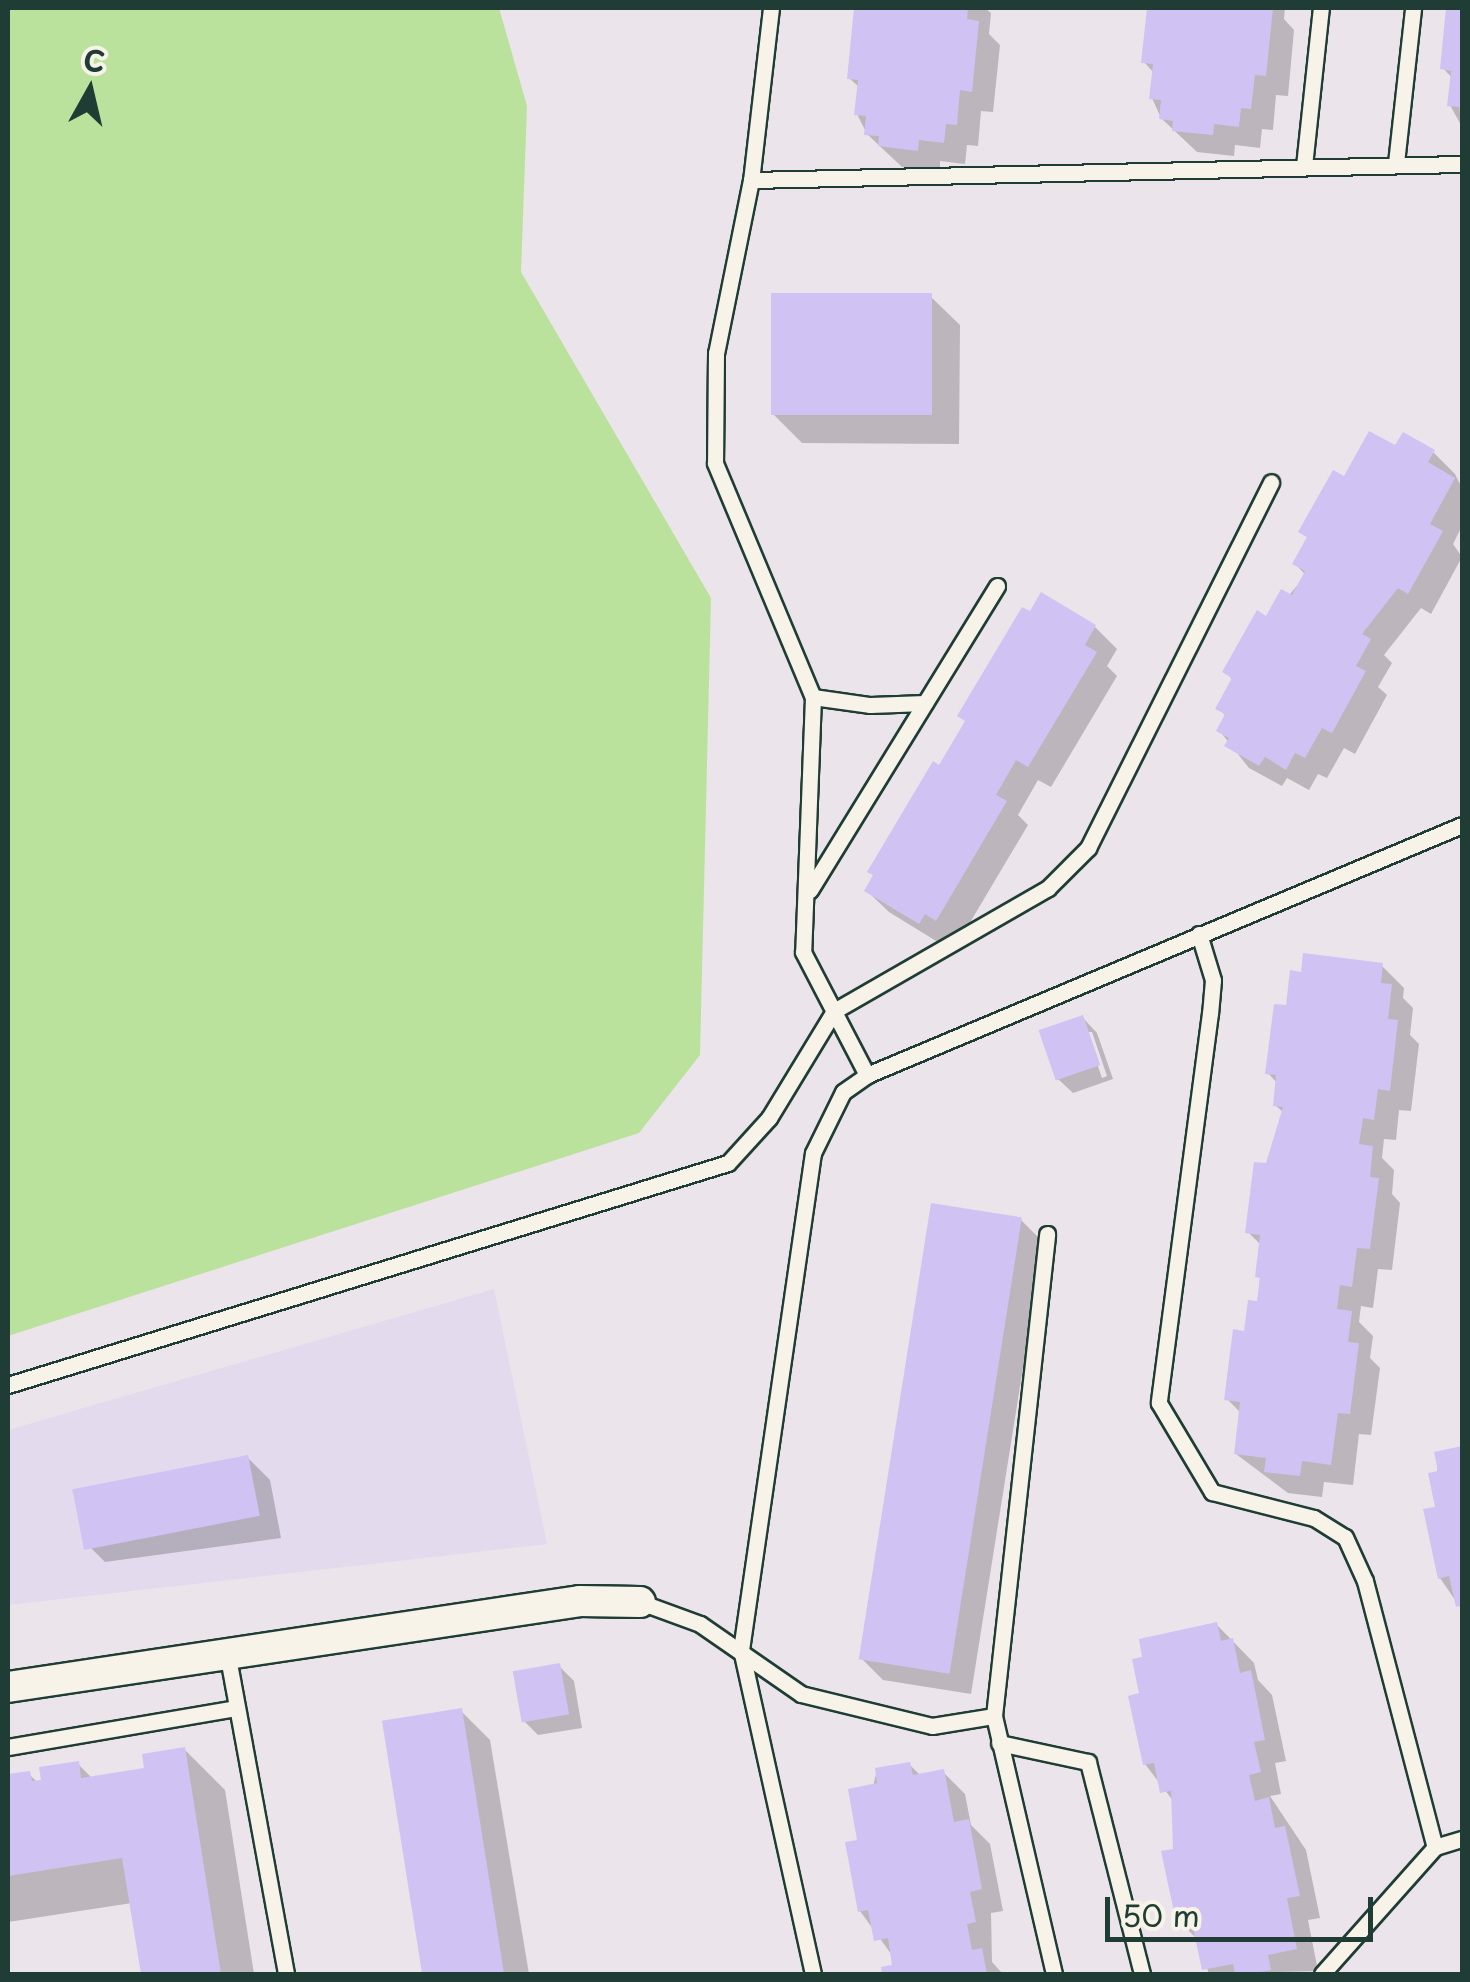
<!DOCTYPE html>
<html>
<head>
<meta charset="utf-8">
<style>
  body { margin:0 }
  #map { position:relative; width:1470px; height:1982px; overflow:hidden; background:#ebe4eb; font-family:"Playpen Sans",sans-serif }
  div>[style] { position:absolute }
  .built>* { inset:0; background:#e3daed }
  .green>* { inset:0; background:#bae29d }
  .shadow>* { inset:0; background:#0003 }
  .building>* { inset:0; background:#d0c2f3; transform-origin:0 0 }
  .roads { filter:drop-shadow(2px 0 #1f3d34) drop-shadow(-2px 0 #1f3d34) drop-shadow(0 2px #1f3d34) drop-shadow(0 -2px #1f3d34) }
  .lane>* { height:15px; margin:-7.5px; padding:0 7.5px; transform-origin:7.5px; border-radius:7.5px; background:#f7f3e8 }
  .street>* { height:30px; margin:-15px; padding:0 15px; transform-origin:15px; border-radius:15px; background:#f7f3e8 }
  span { translate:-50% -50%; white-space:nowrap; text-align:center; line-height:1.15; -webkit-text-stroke:8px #f7f3e8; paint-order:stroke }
  .frame { position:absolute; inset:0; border:10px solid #1f3d34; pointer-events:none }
  .north { position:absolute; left:40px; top:40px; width:100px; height:100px; -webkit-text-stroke:8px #f7f3e8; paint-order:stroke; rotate:8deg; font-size:28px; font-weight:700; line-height:40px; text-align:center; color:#1f3d34 }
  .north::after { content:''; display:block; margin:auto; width:35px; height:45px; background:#1f3d34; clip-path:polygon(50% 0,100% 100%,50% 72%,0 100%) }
  .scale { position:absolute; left:1105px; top:1897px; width:268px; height:45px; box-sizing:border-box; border:5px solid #1f3d34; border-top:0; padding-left:12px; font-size:30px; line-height:35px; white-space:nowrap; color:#1f3d34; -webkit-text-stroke:8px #f7f3e8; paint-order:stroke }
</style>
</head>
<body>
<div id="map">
  <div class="built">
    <div style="clip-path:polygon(494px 1289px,547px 1544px,8px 1605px,8px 1430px)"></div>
  </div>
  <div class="green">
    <div style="clip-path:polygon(8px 8px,499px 8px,527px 106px,521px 272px,711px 598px,700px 1055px,639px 1133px,8px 1336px)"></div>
  </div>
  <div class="shadow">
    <div style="clip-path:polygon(868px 8px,985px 8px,991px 13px,989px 34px,1000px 45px,993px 112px,981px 111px,978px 146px,967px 145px,965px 164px,940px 161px,940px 171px,902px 167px,867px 134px,857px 114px,860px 88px,849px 78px)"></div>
    <div style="clip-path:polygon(1150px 8px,1285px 8px,1284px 19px,1294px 30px,1288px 96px,1276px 95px,1273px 130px,1262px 129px,1260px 148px,1235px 145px,1234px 156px,1197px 152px,1161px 118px,1152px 98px,1154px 73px,1144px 62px)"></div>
    <div style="clip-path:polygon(1449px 8px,1462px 8px,1462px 127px,1450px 105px,1453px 79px,1443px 68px)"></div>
    <div style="clip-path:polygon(930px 296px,960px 325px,959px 444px,802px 443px,773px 414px)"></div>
    <div style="clip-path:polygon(1396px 449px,1433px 452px,1455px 474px,1462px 488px,1462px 526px,1453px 544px,1462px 557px,1431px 614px,1421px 608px,1384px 655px,1392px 663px,1378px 687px,1387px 695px,1355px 754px,1344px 748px,1327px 778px,1318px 774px,1309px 790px,1287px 778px,1282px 786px,1249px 768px,1219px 730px,1227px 717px,1218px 708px,1233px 680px,1225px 672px,1306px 575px,1295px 564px,1309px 539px,1301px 532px,1345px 480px)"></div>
    <div style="clip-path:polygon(1042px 596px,1095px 627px,1117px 649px,1107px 666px,1117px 676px,1051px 787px,1038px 780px,1018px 815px,1028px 825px,959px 941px,948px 934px,941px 944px,889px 912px,867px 891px)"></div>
    <div style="clip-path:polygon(1382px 966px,1404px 988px,1403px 998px,1413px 1008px,1410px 1035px,1419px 1044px,1411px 1111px,1399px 1110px,1396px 1140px,1384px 1139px,1382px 1158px,1394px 1170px,1392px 1194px,1400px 1203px,1392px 1270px,1378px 1269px,1373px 1308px,1361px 1306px,1359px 1322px,1373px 1336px,1370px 1358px,1380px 1368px,1371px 1435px,1359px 1434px,1353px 1485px,1324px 1482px,1322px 1497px,1288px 1493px,1236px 1454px,1241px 1413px,1227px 1399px,1259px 1304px,1261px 1245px,1248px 1232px,1284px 1113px,1275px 1105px,1278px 1084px,1268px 1073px,1288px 1008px)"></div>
    <div style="clip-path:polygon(evenodd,1083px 1018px,1097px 1033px,1113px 1079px,1073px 1093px,1058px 1079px,1083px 1018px,1086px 1032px,1092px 1032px,1107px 1076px,1102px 1078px,1086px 1032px)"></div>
    <div style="clip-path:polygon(1021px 1220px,1043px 1242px,971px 1694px,883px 1680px,861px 1658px)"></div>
    <div style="clip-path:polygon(1462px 1449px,1462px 1610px,1440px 1578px,1437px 1454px)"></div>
    <div style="clip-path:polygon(248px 1458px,270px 1480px,281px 1538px,105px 1562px,83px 1540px)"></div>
    <div style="clip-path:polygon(1217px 1625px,1254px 1663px,1258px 1680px,1272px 1695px,1286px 1761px,1275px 1763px,1281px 1794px,1270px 1796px,1306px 1850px,1320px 1918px,1308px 1920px,1318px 1971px,1209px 1974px,1198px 1940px,1178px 1920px,1174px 1802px,1145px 1764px,1142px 1695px)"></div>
    <div style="clip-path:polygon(559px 1666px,574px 1681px,582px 1728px,538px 1735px,524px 1721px)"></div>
    <div style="clip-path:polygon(461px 1711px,490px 1740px,529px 1974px,427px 1974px,384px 1724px)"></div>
    <div style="clip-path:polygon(184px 1749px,225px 1790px,254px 1974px,143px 1974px,132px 1903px,8px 1922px,8px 1777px,29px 1774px,38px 1783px,78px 1764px,92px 1778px,147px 1770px)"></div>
    <div style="clip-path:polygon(909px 1764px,921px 1776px,943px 1772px,965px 1794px,971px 1825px,990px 1844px,1003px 1911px,991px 1913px,992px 1962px,1003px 1974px,885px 1974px,884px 1969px,895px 1967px,894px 1958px,860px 1911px,860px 1842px,877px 1770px)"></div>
  </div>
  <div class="building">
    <div style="clip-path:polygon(854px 8px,968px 8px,967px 19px,979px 21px,972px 92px,960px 90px,957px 125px,946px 124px,944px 143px,919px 140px,918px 151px,878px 146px,879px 136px,864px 135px,866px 116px,854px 115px,858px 80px,847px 79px)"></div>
    <div style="clip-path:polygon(1147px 8px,1273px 8px,1266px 76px,1255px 75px,1251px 109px,1241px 108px,1239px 127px,1214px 124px,1213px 135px,1172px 131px,1173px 121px,1159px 119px,1161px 100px,1149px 99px,1153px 64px,1141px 63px)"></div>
    <div style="clip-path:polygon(1446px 8px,1462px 8px,1462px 126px,1459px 107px,1447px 106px,1451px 71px,1440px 69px)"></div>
    <div style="left:771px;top:293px;width:161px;height:122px"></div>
    <div style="clip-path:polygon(1369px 431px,1395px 445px,1403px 432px,1435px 450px,1428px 462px,1455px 478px,1430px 524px,1443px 531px,1408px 594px,1398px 588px,1362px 634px,1371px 639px,1356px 666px,1366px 671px,1332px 733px,1322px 728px,1305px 758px,1295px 753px,1286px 770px,1265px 757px,1259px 766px,1224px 746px,1229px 738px,1216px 731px,1225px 714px,1215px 709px,1232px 678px,1222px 672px,1257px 610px,1266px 616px,1281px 589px,1292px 595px,1305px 571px,1292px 564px,1307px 537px,1298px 532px,1333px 470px,1344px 476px)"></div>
    <div style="clip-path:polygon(1041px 592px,1096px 625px,1085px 645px,1097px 652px,1028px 767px,1016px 760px,996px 795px,1007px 801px,936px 921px,925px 914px,919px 924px,864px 891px,873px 875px,867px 872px,933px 761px,939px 765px,965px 721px,957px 716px,1022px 607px,1030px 611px)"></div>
    <div style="clip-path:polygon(1303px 953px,1383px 963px,1381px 983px,1392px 984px,1388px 1019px,1398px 1020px,1390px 1091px,1378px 1089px,1374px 1120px,1363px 1118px,1359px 1144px,1373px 1146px,1370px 1177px,1379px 1178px,1370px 1249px,1357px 1248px,1352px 1287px,1340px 1285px,1337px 1309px,1352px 1311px,1348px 1342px,1359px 1343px,1350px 1414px,1338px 1413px,1331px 1465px,1302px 1461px,1300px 1476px,1264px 1472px,1266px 1458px,1234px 1454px,1240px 1402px,1224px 1400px,1233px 1329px,1244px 1331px,1248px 1300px,1257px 1301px,1260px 1278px,1255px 1277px,1260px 1235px,1245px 1233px,1254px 1162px,1266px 1163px,1283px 1107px,1273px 1106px,1276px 1075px,1265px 1074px,1274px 1004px,1286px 1005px,1290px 970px,1301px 972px)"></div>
    <div style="left:1083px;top:1015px;width:53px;height:47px;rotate:71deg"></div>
    <div style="left:931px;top:1203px;width:92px;height:462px;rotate:9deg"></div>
    <div style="clip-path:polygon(1462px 1446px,1462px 1605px,1456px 1607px,1449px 1576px,1438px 1579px,1423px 1509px,1435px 1507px,1428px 1473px,1438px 1471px,1434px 1452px)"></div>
    <div style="left:248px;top:1455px;width:62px;height:179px;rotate:79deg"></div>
    <div style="clip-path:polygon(1217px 1622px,1221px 1641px,1233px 1638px,1240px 1673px,1251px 1670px,1265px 1740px,1254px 1742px,1261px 1772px,1249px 1775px,1255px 1801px,1269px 1797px,1275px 1828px,1285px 1826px,1300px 1896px,1287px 1898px,1297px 1949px,1268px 1955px,1271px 1970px,1250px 1974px,1235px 1974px,1233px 1964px,1202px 1970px,1191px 1919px,1176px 1921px,1161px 1851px,1173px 1849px,1171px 1791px,1160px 1793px,1154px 1763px,1143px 1765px,1128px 1696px,1139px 1693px,1132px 1659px,1142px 1657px,1139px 1639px)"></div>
    <div style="left:560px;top:1663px;width:52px;height:48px;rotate:80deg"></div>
    <div style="left:462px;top:1708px;width:270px;height:81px;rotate:81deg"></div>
    <div style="clip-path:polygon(185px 1747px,221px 1974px,141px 1974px,122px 1858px,8px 1876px,8px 1774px,30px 1771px,32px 1781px,41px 1780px,39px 1767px,79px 1761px,81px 1778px,144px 1768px,142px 1754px)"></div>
    <div style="clip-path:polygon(910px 1762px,913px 1775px,944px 1769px,954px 1822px,969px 1819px,982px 1889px,970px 1892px,976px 1922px,967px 1924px,972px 1950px,982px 1948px,987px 1974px,882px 1974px,881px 1967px,892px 1965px,888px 1938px,874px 1941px,868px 1910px,858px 1912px,845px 1842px,857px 1840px,848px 1789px,877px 1783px,875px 1768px)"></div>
  </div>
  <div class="roads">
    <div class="lane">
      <div style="left:771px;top:8px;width:173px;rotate:96.6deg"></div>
      <div style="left:751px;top:180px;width:177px;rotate:101.4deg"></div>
      <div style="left:716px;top:353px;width:110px;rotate:90.5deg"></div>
      <div style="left:715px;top:463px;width:254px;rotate:67.3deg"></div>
      <div style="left:813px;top:697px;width:255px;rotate:92.2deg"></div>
      <div style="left:803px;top:952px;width:139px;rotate:62.5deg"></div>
      <div style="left:1396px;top:163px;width:156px;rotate:-83.7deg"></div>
      <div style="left:1304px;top:166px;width:159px;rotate:-83.9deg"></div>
      <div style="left:751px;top:180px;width:711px;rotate:-1.29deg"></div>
      <div style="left:813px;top:697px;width:58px;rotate:8deg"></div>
      <div style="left:870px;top:705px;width:55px;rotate:-2.1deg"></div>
      <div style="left:810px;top:890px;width:357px;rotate:-58.4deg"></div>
      <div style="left:1199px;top:934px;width:48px;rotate:73.1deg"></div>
      <div style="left:1213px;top:980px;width:33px;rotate:95deg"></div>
      <div style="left:1210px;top:1013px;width:393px;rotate:97.5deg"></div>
      <div style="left:1159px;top:1403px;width:104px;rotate:59.2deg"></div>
      <div style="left:1212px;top:1492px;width:105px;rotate:14.3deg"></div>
      <div style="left:1314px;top:1518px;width:36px;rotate:32deg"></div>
      <div style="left:1345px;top:1537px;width:48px;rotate:65.6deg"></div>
      <div style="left:1365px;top:1581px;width:275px;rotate:75.3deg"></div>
      <div style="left:8px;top:1385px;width:753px;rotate:-17.14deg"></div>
      <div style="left:728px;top:1163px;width:61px;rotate:-47.7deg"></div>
      <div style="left:769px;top:1118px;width:125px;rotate:-58.7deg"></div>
      <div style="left:834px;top:1011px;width:247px;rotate:-29.9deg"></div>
      <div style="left:1048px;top:888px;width:57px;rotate:-45deg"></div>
      <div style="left:1088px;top:848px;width:409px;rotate:-63.4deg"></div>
      <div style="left:640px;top:1602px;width:64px;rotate:20.1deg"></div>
      <div style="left:700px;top:1624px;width:123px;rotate:34.7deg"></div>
      <div style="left:801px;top:1694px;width:135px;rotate:13.7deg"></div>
      <div style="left:932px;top:1726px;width:63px;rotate:-9.2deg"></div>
      <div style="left:994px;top:1716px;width:485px;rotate:-83.7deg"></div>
      <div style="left:227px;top:1652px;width:327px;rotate:79.6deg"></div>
      <div style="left:994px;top:1716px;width:265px;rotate:76.9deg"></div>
      <div style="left:999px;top:1743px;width:91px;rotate:12.1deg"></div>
      <div style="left:1088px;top:1762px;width:219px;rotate:75.7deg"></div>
      <div style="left:8px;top:1747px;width:232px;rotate:-9.7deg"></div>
      <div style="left:813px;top:1974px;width:332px;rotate:-102.5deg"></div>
      <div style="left:741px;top:1650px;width:502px;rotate:-81.76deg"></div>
      <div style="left:813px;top:1153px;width:68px;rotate:-63.8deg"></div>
      <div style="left:843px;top:1092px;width:29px;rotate:-35deg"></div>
      <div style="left:867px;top:1075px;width:645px;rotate:-22.79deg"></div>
      <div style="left:1322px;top:1974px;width:170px;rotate:-48.3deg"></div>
      <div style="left:1435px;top:1847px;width:28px;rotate:-17deg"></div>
    </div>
    <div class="street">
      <div style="left:8px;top:1687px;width:578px;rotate:-8.55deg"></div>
      <div style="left:580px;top:1601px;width:60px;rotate:1deg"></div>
    </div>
  </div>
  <div class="frame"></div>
  <div class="north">С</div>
  <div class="scale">50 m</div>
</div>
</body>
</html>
